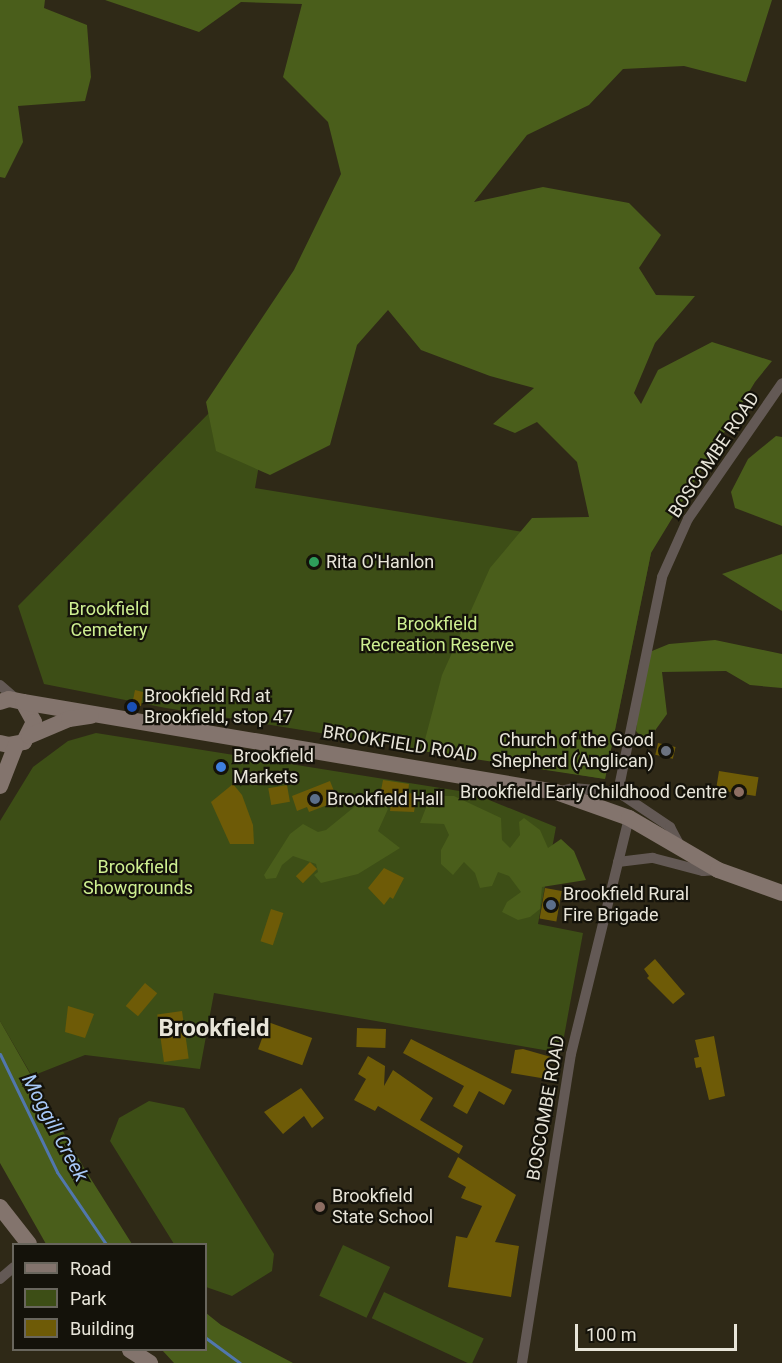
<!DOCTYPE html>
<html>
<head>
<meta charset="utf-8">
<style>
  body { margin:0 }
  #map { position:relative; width:782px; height:1363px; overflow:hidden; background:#2f2917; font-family:Roboto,sans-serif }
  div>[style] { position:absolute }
  .green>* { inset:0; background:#3d4e16; transform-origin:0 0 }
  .forest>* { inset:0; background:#4a5e1b }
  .stream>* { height:3px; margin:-1.5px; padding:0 1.5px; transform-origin:1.5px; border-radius:1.5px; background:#5177ad }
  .building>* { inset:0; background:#6e5b07; transform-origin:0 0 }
  .street>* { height:10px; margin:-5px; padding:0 5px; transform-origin:5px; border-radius:5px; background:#635955 }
  .secondary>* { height:16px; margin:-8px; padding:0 8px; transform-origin:8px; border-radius:8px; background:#83746d }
  .dots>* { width:16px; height:16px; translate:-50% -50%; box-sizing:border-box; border:3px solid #14120a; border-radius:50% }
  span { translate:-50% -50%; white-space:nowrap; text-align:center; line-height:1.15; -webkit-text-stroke:4.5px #14120a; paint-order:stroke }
  .street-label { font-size:18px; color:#e8e5d9 }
  .poi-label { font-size:18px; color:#e8e5d9 }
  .left { translate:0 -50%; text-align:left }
  .right { translate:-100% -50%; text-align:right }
  .park-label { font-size:18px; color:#ceef91 }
  .water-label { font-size:20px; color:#a8c9f8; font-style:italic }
  .district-label { font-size:24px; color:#e8e5d9; font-weight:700 }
  .legend { position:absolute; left:12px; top:1243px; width:195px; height:108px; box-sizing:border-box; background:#14120a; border:2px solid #69665d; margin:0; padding:8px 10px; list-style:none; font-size:18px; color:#e8e5d9 }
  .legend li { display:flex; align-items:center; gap:12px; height:30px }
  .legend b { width:30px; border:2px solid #69665d }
  .scale { position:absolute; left:575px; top:1324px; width:162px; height:27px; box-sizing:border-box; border:3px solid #e8e5d9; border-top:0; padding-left:8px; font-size:18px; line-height:21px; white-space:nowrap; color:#e8e5d9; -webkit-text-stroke:4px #14120a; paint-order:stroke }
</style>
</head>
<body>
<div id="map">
  <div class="green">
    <div style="clip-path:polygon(216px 406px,268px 413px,255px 488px,651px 553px,605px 779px,166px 708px,44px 684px,18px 606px)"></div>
    <div style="clip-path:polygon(96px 733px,472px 793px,556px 827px,538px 924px,583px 933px,561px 1053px,214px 993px,200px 1069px,85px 1055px,32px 1076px,0 1021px,0 821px,33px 767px,68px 741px)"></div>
    <div style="clip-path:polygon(149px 1101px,184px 1108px,274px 1254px,272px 1271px,232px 1296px,206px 1287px,206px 1244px,174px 1244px,110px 1141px,119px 1118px)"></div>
    <div style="left:343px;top:1245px;width:52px;height:56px;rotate:25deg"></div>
    <div style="left:384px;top:1292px;width:110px;height:29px;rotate:25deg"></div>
  </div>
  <div class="forest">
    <div style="clip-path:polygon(0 0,45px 0,44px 8px,87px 25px,91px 77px,85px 101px,18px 106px,23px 142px,5px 178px,0 177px)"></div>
    <div style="clip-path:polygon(105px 0,772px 0,746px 82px,684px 66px,623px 69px,589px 105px,527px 135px,474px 202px,543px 187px,629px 203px,661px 235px,639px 268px,656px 295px,695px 296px,655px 343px,634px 393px,641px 404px,658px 370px,712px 342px,772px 361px,755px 382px,651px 553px,605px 779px,422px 751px,442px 675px,490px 568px,532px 518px,589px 517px,577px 462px,537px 422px,515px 433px,493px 424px,534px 388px,490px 376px,421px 350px,388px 310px,357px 345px,330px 445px,270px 475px,216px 451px,206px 402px,294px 270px,341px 174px,328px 122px,283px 77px,302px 4px,241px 2px,199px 32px)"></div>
    <div style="clip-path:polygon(776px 436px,782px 437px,782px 526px,735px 508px,731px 492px,748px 459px)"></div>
    <div style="clip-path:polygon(782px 554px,782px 611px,722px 574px)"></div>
    <div style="clip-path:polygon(715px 640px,782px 654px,782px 688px,750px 685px,726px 671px,662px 672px,667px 714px,646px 743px,636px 731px,642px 666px,652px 651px,669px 644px)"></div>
    <div style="clip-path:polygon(441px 796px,454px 796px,501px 818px,502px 840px,510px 848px,520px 835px,519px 822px,524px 818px,540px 830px,548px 848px,561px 839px,574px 851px,586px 880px,542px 887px,540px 909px,530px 917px,518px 920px,502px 912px,507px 902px,521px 892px,509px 876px,498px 872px,492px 886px,480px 888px,475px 873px,464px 862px,453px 875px,441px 864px,441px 850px,449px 835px,444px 824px,420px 823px,429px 800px)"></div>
    <div style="clip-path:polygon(364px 799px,385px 804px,388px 809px,378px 831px,400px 848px,358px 874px,321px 883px,314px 875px,318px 872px,316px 864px,293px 856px,282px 865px,276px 878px,266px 879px,264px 875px,290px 834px,303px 824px,318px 832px,326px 830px)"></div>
    <div style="clip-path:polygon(0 1021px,84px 1168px,132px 1244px,46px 1244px,0 1163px)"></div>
    <div style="clip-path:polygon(206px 1313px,221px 1325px,293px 1363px,174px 1363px,162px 1350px,206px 1350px)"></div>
  </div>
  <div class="stream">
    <div style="left:0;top:1054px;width:131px;rotate:64.2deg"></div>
    <div style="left:57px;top:1172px;width:87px;rotate:55.8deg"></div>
    <div style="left:206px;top:1338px;width:42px;rotate:36.3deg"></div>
  </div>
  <div class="building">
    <div style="clip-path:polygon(135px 690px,143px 692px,141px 706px,132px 705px)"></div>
    <div style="left:658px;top:743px;width:18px;height:12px;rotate:13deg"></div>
    <div style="left:719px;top:771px;width:40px;height:19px;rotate:9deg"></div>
    <div style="clip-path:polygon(383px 780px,409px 784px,408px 793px,417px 794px,414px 812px,390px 811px,391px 803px,379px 801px)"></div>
    <div style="clip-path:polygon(330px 781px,338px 801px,309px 812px,307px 807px,297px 811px,292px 796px)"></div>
    <div style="clip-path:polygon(233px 784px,242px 795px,253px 825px,254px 844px,230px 844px,211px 802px)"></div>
    <div style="left:287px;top:785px;width:17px;height:19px;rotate:80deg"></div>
    <div style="left:310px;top:862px;width:10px;height:20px;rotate:45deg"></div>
    <div style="clip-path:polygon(384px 868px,404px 878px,393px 899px,390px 897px,384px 905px,368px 888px)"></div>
    <div style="left:545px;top:888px;width:17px;height:31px;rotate:10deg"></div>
    <div style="left:271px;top:909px;width:13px;height:34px;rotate:18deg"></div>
    <div style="clip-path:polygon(655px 959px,685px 994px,673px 1004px,647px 978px,649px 976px,644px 969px)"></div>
    <div style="left:145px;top:983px;width:16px;height:30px;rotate:40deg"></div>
    <div style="clip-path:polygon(68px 1006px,94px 1014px,85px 1038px,65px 1032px)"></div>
    <div style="left:182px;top:1011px;width:48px;height:25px;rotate:82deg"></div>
    <div style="left:268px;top:1022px;width:47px;height:29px;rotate:20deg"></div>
    <div style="left:357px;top:1028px;width:29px;height:19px;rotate:2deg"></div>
    <div style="clip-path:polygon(714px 1036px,725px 1096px,709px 1100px,701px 1067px,696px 1068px,694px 1058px,699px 1057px,695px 1040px)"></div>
    <div style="clip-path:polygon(411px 1039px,512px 1090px,504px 1105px,479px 1091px,467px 1114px,453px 1106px,464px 1086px,403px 1053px)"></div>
    <div style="clip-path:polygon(523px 1049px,551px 1057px,547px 1079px,511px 1073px,515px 1050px)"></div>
    <div style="clip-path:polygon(368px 1056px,385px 1066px,384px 1086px,393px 1070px,433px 1098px,420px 1120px,463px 1146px,459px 1154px,378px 1106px,375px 1111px,354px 1100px,366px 1079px,358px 1074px)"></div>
    <div style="clip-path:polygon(301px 1088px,324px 1118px,312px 1128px,304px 1116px,283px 1134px,264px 1112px)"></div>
    <div style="clip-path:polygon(458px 1157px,516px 1195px,495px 1242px,519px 1246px,511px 1297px,448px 1287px,456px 1236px,467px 1238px,482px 1206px,461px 1198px,466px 1187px,448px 1177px)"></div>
  </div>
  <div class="street">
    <div style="left:0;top:685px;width:21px;rotate:41deg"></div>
    <div style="left:556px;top:792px;width:17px;rotate:-13deg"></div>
    <div style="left:573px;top:788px;width:45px;rotate:5.1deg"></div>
    <div style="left:618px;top:792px;width:63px;rotate:33.9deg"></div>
    <div style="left:670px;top:827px;width:21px;rotate:62deg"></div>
    <div style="left:618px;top:792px;width:219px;rotate:-78.4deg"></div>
    <div style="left:662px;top:577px;width:64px;rotate:-65.9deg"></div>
    <div style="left:688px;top:519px;width:165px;rotate:-55.3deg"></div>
    <div style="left:618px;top:862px;width:35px;rotate:-7deg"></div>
    <div style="left:653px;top:858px;width:52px;rotate:14.6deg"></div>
    <div style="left:703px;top:871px;width:15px;rotate:-4deg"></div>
    <div style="left:0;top:1279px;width:18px;rotate:-41deg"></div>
    <div style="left:522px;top:1363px;width:313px;rotate:-81deg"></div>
    <div style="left:571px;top:1054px;width:243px;rotate:-76.2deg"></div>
  </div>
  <div class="secondary">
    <div style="left:0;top:702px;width:9px;rotate:-18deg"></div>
    <div style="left:9px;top:699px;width:14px;rotate:12deg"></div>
    <div style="left:23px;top:702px;width:23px;rotate:61deg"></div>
    <div style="left:34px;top:722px;width:22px;rotate:117deg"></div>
    <div style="left:24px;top:742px;width:15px;rotate:169deg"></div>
    <div style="left:9px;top:745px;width:9px;rotate:-167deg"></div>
    <div style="left:23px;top:702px;width:541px;rotate:9.58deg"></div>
    <div style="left:556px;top:792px;width:77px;rotate:19.6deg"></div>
    <div style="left:629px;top:818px;width:103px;rotate:30.3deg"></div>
    <div style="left:718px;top:870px;width:68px;rotate:19.8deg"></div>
    <div style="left:29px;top:736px;width:43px;rotate:-23deg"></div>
    <div style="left:69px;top:719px;width:22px;rotate:-8deg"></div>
    <div style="left:0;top:786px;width:44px;rotate:-68.7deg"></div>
    <div style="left:0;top:1207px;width:47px;rotate:51.9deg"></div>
    <div style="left:130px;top:1350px;width:24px;rotate:33deg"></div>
  </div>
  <div class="dots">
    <div style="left:314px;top:562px;background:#2e9e5b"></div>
    <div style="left:132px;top:707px;background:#1a4fb4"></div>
    <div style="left:666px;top:751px;background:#6b7280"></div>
    <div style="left:221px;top:767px;background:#3f7fe0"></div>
    <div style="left:739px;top:792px;background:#8d6e63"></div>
    <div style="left:315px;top:799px;background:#5c6f8a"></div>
    <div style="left:551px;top:905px;background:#5c6f8a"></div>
    <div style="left:320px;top:1207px;background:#8d6e63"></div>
  </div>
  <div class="street-label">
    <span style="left:714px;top:455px;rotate:-56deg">BOSCOMBE ROAD</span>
    <span style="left:400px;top:744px;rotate:9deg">BROOKFIELD ROAD</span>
    <span style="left:546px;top:1108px;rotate:-80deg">BOSCOMBE ROAD</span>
  </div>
  <div class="poi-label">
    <span class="left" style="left:326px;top:562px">Rita O'Hanlon</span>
    <span class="left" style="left:144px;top:707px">Brookfield Rd at<br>Brookfield, stop 47</span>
    <span class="right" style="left:654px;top:751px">Church of the Good<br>Shepherd (Anglican)</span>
    <span class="left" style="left:233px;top:767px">Brookfield<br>Markets</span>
    <span class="right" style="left:727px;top:792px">Brookfield Early Childhood Centre</span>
    <span class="left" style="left:327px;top:799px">Brookfield Hall</span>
    <span class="left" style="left:563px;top:905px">Brookfield Rural<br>Fire Brigade</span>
    <span class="left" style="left:332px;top:1207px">Brookfield<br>State School</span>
  </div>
  <div class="park-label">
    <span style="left:109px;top:620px">Brookfield<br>Cemetery</span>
    <span style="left:437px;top:635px">Brookfield<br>Recreation Reserve</span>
    <span style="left:138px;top:878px">Brookfield<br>Showgrounds</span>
  </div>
  <div class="water-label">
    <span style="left:55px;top:1128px;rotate:62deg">Moggill Creek</span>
  </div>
  <div class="district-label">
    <span style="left:214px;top:1029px">Brookfield</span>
  </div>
  <ul class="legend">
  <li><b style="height:8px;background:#83746d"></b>Road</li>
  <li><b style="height:16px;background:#3d4e16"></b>Park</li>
  <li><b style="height:16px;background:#6e5b07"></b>Building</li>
  </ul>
  <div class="scale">100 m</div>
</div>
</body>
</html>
